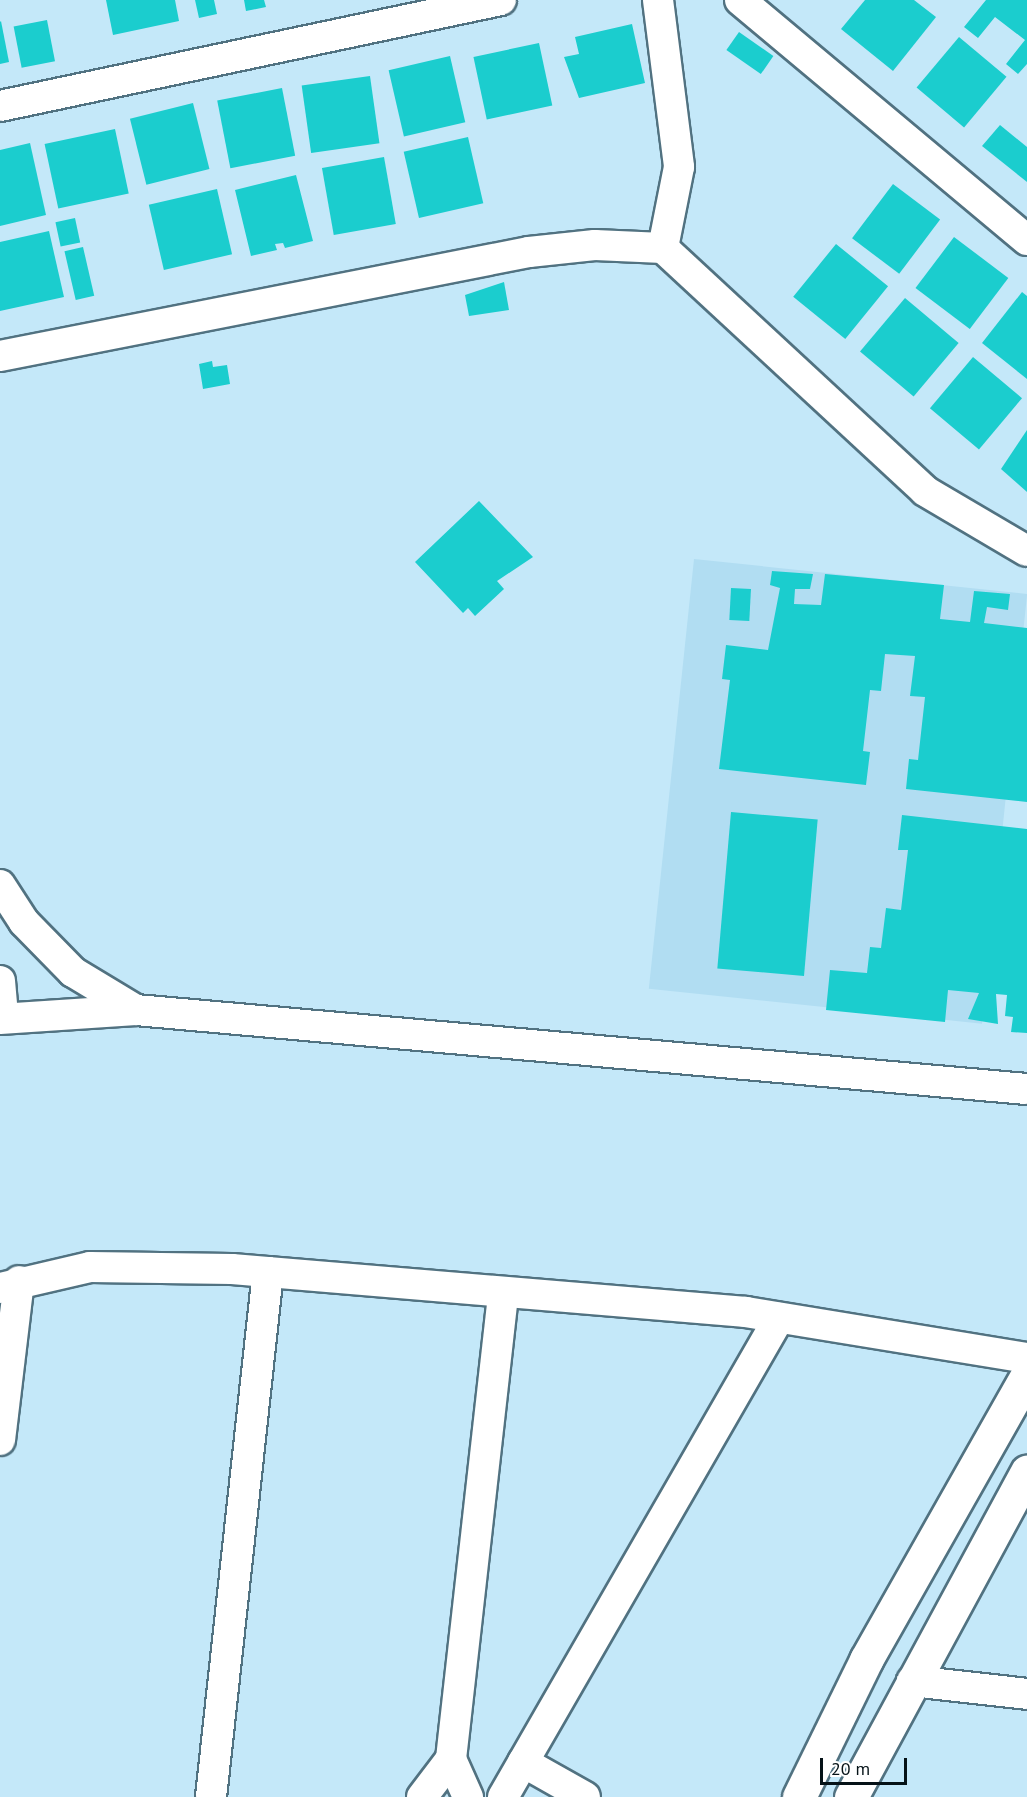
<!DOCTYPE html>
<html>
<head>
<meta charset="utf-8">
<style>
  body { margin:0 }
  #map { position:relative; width:1027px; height:1797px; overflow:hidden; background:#c4e8f9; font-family:"PT Sans",sans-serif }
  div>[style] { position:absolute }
  .built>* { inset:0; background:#b1ddf2; transform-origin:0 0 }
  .building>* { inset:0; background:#1bcdce; transform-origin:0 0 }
  .roads { filter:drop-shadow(2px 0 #517281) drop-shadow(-2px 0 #517281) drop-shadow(0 2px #517281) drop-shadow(0 -2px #517281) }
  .minor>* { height:30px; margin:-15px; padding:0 15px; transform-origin:15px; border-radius:15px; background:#fff }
  .tertiary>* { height:33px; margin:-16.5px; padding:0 16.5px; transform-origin:16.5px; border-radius:16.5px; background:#fff }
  span { translate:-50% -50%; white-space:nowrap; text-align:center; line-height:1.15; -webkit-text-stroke:4.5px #fff; paint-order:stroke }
  .scale { position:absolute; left:820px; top:1758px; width:87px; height:27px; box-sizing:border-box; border:3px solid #051217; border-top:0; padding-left:8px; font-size:18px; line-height:21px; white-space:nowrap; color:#051217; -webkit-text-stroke:4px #fff; paint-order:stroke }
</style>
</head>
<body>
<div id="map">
  <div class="built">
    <div style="left:694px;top:559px;width:335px;height:432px;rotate:6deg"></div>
  </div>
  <div class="building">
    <div style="clip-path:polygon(106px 0,175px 0,179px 21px,113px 35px)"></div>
    <div style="clip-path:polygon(195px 0,214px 0,217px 14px,199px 18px)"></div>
    <div style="clip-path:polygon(244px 0,264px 0,266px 7px,246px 11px)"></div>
    <div style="clip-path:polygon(865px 0,914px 0,936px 17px,893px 71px,841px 29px)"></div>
    <div style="clip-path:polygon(986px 0,1027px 0,1027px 64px,1018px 74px,1006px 64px,1025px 40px,995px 17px,978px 38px,964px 27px)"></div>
    <div style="left:47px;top:20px;width:42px;height:34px;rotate:79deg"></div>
    <div style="clip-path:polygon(1px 21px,9px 62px,0 64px,0 22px)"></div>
    <div style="clip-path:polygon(632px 24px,645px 83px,579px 98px,564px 57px,579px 54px,575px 37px)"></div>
    <div style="left:739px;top:32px;width:42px;height:22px;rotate:35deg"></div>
    <div style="left:959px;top:37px;width:62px;height:66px;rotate:40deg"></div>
    <div style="left:539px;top:43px;width:64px;height:67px;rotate:78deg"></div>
    <div style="left:450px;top:56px;width:68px;height:63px;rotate:77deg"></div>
    <div style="left:370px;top:76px;width:68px;height:69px;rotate:82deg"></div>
    <div style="left:282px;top:88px;width:69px;height:66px;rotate:79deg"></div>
    <div style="left:193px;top:103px;width:68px;height:65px;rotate:76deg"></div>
    <div style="clip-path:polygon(1000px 125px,1027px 147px,1027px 182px,982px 146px)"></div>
    <div style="left:115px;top:129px;width:66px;height:72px;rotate:78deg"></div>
    <div style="left:468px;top:137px;width:68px;height:66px;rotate:77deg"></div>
    <div style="clip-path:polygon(30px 143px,46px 215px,0 226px,0 150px)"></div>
    <div style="left:384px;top:157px;width:68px;height:63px;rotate:80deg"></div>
    <div style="clip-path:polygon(296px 175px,313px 241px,285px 248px,283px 243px,275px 244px,277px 250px,251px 256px,235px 190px)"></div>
    <div style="left:893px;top:184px;width:59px;height:68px;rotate:37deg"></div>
    <div style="left:217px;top:189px;width:67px;height:70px;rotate:77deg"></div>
    <div style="left:75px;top:218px;width:25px;height:20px;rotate:78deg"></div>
    <div style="clip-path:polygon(49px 231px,64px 297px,0 311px,0 242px)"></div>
    <div style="left:954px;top:237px;width:68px;height:64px;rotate:37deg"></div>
    <div style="left:836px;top:244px;width:67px;height:68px;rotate:39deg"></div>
    <div style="left:83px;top:247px;width:50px;height:19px;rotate:77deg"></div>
    <div style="clip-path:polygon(504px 282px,509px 310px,469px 316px,465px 295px)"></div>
    <div style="clip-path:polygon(1022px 292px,1027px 296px,1027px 379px,982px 343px)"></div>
    <div style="left:905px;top:298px;width:70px;height:70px;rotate:40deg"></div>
    <div style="left:973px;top:357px;width:64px;height:67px;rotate:40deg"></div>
    <div style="clip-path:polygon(212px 361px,213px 367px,227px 365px,230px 384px,203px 389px,199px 364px)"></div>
    <div style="clip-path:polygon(1027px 430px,1027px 492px,1001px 469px)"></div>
    <div style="clip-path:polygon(479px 501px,533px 557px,497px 581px,504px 589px,475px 616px,468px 608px,463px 613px,415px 562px)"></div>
    <div style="clip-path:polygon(772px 571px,813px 574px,810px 589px,795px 589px,794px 604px,821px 605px,825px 574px,944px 585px,940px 619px,970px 622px,974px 591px,1010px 594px,1008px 610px,987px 607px,984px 623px,1027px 628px,1027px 802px,906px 789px,909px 759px,918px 760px,925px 697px,910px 696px,915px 656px,885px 654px,881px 691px,870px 690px,863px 751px,870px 752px,866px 785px,719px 769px,730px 680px,722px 679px,726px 645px,768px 650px,780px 588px,770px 585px)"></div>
    <div style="left:731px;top:588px;width:20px;height:32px;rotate:3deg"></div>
    <div style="left:731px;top:812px;width:87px;height:157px;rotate:5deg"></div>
    <div style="clip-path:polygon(902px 815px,1027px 829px,1027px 1033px,1011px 1032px,1013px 1017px,1005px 1016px,1007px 995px,996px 994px,998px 1024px,968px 1019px,979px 993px,948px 990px,945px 1022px,826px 1010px,830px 970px,867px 973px,870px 947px,881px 948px,886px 908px,901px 910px,908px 850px,898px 850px)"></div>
  </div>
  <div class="roads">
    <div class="minor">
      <div style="left:658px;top:0;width:168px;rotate:82.8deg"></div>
      <div style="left:679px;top:167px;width:83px;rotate:101.2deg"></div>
      <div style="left:740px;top:0;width:374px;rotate:39.9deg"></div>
      <div style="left:0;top:106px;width:512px;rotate:-11.95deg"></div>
      <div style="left:0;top:356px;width:539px;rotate:-11.12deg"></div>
      <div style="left:529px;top:252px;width:66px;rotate:-6.1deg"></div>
      <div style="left:595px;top:245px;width:68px;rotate:2.5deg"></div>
      <div style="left:663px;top:248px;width:357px;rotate:42.8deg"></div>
      <div style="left:925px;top:491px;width:118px;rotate:30.5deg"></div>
      <div style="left:0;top:885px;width:44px;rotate:57deg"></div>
      <div style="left:24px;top:922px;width:70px;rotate:45.6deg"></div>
      <div style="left:73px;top:972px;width:74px;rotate:31.1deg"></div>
      <div style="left:0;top:981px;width:37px;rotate:85deg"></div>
      <div style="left:0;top:1019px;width:136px;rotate:-3.8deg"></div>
      <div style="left:136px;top:1010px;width:894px;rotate:5.07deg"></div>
      <div style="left:0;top:1288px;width:92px;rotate:-13.1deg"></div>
      <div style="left:90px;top:1267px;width:142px;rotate:0.8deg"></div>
      <div style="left:232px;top:1269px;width:516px;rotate:4.78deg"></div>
      <div style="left:746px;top:1312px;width:285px;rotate:9.3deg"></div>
      <div style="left:0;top:1440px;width:160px;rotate:-83.2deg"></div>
      <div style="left:912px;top:1681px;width:116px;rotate:6.4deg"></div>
      <div style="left:523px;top:1762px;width:71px;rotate:29.4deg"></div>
      <div style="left:211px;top:1797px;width:528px;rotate:-83.8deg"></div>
      <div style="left:422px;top:1797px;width:48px;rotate:-52.7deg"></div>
      <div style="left:468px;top:1797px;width:42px;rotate:-114.1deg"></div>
      <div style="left:451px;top:1759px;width:470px;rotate:-83.6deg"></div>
      <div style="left:503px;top:1797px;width:553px;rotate:-60.05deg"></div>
    </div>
    <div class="tertiary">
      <div style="left:799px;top:1797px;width:153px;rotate:-63.9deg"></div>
      <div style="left:866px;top:1660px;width:327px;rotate:-60.5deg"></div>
      <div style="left:851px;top:1797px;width:370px;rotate:-61.6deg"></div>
    </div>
  </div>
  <div class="scale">20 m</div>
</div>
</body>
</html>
